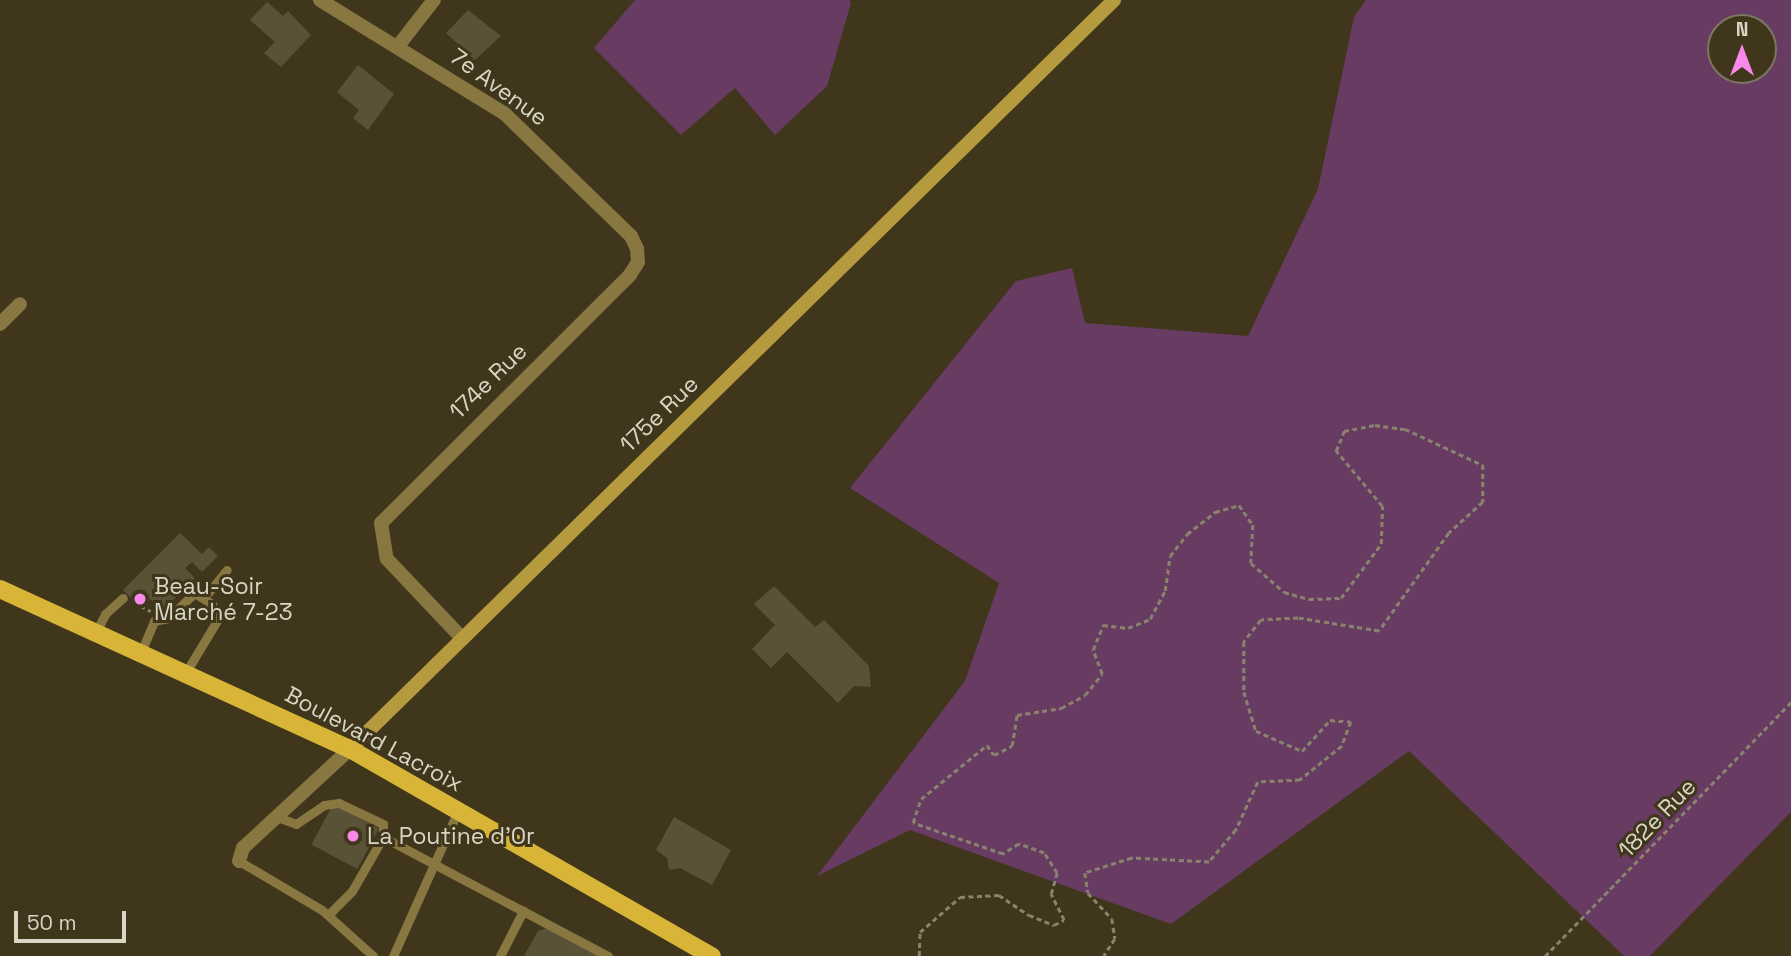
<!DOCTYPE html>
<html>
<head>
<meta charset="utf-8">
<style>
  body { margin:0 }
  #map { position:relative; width:1791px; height:956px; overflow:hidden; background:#3f361c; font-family:"Space Grotesk",sans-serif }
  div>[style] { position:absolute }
  .green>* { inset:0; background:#683c62 }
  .building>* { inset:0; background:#5a5237; transform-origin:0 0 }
  .path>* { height:2.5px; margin-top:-1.25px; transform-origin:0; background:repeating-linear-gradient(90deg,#89836d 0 5px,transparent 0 8.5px) }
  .lane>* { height:9px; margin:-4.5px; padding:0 4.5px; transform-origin:4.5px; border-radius:4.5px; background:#887741 }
  .street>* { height:14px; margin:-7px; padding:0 7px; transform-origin:7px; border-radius:7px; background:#887741 }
  .secondary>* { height:14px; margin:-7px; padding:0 7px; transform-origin:7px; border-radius:7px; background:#b59a3e }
  .primary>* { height:18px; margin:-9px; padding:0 9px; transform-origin:9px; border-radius:9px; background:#d8b536 }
  .dots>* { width:19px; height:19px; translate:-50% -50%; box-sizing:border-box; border:4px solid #3f361c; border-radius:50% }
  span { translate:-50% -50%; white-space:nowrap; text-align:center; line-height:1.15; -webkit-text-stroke:6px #3f361c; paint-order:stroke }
  .street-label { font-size:23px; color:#dad6c6 }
  .poi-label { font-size:23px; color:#dad6c6 }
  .left { translate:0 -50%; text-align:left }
  .north { position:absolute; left:1707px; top:14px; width:70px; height:70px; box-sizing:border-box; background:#3f361c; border:2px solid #7d7660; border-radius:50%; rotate:0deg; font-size:19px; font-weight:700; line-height:28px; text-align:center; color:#dad6c6 }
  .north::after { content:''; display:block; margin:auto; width:24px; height:32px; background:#f888ea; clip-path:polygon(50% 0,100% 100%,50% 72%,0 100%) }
  .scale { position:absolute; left:14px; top:911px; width:112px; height:32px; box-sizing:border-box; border:4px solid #dad6c6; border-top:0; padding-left:9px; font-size:21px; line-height:24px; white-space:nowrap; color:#dad6c6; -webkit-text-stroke:5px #3f361c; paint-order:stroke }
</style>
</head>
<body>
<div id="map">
  <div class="green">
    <div style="clip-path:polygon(635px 0,850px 0,851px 3px,827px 86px,775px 135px,735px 88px,681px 135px,594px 48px)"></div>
    <div style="clip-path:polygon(evenodd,1366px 0,1791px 0,1791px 812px,1650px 956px,1624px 956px,1409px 751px,1171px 924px,910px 830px,817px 876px,965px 681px,999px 583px,850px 488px,1016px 281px,1072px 268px,1085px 323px,1248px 336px,1318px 189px,1354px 17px,1366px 0,1763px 28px,1763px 70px,1721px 70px,1721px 28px,1763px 28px)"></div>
  </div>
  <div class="building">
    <div style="clip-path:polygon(267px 2px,283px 16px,288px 11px,311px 35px,281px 67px,264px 53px,275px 42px,250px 20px)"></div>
    <div style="clip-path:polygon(468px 10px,501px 36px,475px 60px,446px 33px)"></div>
    <div style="clip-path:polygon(358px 65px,394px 94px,368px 130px,353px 118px,359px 110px,337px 92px)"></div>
    <div style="clip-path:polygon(180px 533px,202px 554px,209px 547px,218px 556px,202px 572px,192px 562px,185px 568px,195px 578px,162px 611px,150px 599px,141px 608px,123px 590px)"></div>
    <div style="clip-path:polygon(774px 586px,815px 627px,824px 620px,869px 666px,871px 687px,854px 686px,838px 703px,787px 652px,771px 668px,752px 649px,775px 625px,754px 604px)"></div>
    <div style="left:333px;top:804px;width:52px;height:46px;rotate:28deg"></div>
    <div style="clip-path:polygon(674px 817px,731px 850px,712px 885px,680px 868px,669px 870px,667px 858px,656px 850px)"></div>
    <div style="clip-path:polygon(550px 927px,599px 954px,598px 956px,524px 956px,538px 931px)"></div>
  </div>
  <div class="path">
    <div style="left:133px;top:602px;width:20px;rotate:27deg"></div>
    <div style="left:919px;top:956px;width:24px;rotate:-88deg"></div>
    <div style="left:920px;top:932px;width:53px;rotate:-41.2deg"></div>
    <div style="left:960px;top:897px;width:39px;rotate:-3deg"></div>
    <div style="left:999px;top:895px;width:36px;rotate:34deg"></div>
    <div style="left:1029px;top:915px;width:27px;rotate:22deg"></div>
    <div style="left:1054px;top:925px;width:11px;rotate:-27deg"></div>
    <div style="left:1064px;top:920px;width:29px;rotate:-117deg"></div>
    <div style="left:1051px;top:894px;width:22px;rotate:-74deg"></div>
    <div style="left:1057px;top:873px;width:24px;rotate:-123deg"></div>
    <div style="left:1044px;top:853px;width:27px;rotate:-160deg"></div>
    <div style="left:1019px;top:844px;width:19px;rotate:148deg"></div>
    <div style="left:1003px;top:854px;width:95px;rotate:-161deg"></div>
    <div style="left:913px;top:823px;width:25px;rotate:-72deg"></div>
    <div style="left:921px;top:799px;width:85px;rotate:-39.3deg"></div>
    <div style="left:987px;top:745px;width:12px;rotate:55deg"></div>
    <div style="left:994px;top:755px;width:20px;rotate:-27deg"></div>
    <div style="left:1012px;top:746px;width:31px;rotate:-81deg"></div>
    <div style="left:1017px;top:715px;width:45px;rotate:-9deg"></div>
    <div style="left:1061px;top:708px;width:27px;rotate:-28deg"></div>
    <div style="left:1085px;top:695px;width:27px;rotate:-51deg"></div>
    <div style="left:1102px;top:674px;width:26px;rotate:-111deg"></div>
    <div style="left:1093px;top:650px;width:27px;rotate:-68deg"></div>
    <div style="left:1103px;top:625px;width:25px;rotate:7deg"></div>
    <div style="left:1128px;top:628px;width:24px;rotate:-22deg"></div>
    <div style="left:1150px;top:619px;width:32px;rotate:-62deg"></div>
    <div style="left:1165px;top:591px;width:35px;rotate:-82deg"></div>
    <div style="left:1170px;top:556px;width:28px;rotate:-52deg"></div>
    <div style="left:1187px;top:534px;width:36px;rotate:-38deg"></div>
    <div style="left:1215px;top:512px;width:25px;rotate:-16deg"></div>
    <div style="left:1239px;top:505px;width:24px;rotate:55deg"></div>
    <div style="left:1253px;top:525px;width:38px;rotate:93deg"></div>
    <div style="left:1251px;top:563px;width:44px;rotate:41.3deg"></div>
    <div style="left:1284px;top:592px;width:26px;rotate:16deg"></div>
    <div style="left:1309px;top:599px;width:32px;rotate:-2deg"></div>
    <div style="left:1341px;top:598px;width:67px;rotate:-53.5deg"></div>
    <div style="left:1381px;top:544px;width:38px;rotate:-88deg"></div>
    <div style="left:1382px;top:506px;width:72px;rotate:-129.9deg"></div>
    <div style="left:1336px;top:451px;width:22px;rotate:-68deg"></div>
    <div style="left:1344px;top:431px;width:32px;rotate:-11deg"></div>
    <div style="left:1375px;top:425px;width:30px;rotate:8deg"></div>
    <div style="left:1405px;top:429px;width:86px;rotate:24.8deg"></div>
    <div style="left:1483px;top:465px;width:37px;rotate:90deg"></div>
    <div style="left:1483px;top:502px;width:46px;rotate:137.6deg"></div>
    <div style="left:1449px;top:533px;width:120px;rotate:125.5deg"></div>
    <div style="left:1379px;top:631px;width:82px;rotate:-170.9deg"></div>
    <div style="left:1298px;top:618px;width:37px;rotate:177deg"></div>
    <div style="left:1261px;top:620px;width:28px;rotate:128deg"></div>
    <div style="left:1244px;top:642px;width:50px;rotate:90deg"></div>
    <div style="left:1244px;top:692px;width:41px;rotate:72.9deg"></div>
    <div style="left:1256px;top:731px;width:50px;rotate:23.5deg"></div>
    <div style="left:1302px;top:751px;width:42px;rotate:-47.9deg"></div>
    <div style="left:1330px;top:720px;width:21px;rotate:5deg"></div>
    <div style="left:1351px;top:722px;width:26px;rotate:111deg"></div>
    <div style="left:1342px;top:746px;width:54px;rotate:141deg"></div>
    <div style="left:1300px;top:780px;width:42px;rotate:177.3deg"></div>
    <div style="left:1258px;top:782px;width:53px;rotate:114.6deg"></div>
    <div style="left:1236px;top:830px;width:42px;rotate:130.2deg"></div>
    <div style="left:1209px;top:862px;width:77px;rotate:-177deg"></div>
    <div style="left:1132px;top:858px;width:49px;rotate:162.3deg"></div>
    <div style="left:1085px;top:873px;width:20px;rotate:81deg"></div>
    <div style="left:1088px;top:893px;width:35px;rotate:47deg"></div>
    <div style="left:1112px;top:919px;width:20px;rotate:81deg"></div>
    <div style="left:1115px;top:939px;width:20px;rotate:123deg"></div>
    <div style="left:1545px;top:956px;width:354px;rotate:-45.9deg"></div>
  </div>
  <div class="lane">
    <div style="left:204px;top:598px;width:36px;rotate:-51deg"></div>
    <div style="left:96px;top:632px;width:20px;rotate:-63deg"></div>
    <div style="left:105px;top:614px;width:24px;rotate:-42deg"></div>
    <div style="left:141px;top:652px;width:34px;rotate:-67deg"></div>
    <div style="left:154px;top:621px;width:15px;rotate:-11deg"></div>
    <div style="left:169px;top:618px;width:35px;rotate:-45deg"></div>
    <div style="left:194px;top:593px;width:21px;rotate:31deg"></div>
    <div style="left:212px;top:604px;width:16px;rotate:68deg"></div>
    <div style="left:218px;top:619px;width:62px;rotate:121.1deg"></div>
    <div style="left:277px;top:817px;width:20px;rotate:20deg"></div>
    <div style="left:296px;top:824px;width:34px;rotate:-34deg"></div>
    <div style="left:324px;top:805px;width:15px;rotate:-8deg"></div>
    <div style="left:339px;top:803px;width:49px;rotate:25.5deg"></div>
    <div style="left:383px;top:824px;width:13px;rotate:90deg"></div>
    <div style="left:383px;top:837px;width:255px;rotate:27.9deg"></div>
    <div style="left:239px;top:861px;width:96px;rotate:30.6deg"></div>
    <div style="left:322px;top:910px;width:69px;rotate:42deg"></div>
    <div style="left:328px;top:915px;width:34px;rotate:-45deg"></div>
    <div style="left:352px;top:891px;width:62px;rotate:-60.1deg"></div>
    <div style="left:393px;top:956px;width:159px;rotate:-65.9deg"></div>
    <div style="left:500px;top:956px;width:51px;rotate:-62.9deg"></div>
  </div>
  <div class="street">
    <div style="left:320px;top:0;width:217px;rotate:31.6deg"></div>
    <div style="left:505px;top:114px;width:175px;rotate:44.1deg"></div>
    <div style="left:631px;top:236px;width:14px;rotate:65deg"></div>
    <div style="left:637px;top:249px;width:13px;rotate:86deg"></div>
    <div style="left:638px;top:262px;width:15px;rotate:122deg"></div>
    <div style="left:630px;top:275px;width:351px;rotate:135.1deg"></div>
    <div style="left:381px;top:523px;width:36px;rotate:81deg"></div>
    <div style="left:387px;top:559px;width:109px;rotate:46.5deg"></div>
    <div style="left:398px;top:46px;width:58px;rotate:-52deg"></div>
    <div style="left:0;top:324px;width:28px;rotate:-45deg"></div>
    <div style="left:239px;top:861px;width:14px;rotate:-73deg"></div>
    <div style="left:243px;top:848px;width:146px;rotate:-42.8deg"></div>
  </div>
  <div class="secondary">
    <div style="left:350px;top:749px;width:1070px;rotate:-44.43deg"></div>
  </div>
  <div class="primary">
    <div style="left:0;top:589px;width:385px;rotate:24.6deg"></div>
    <div style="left:350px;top:749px;width:417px;rotate:29.8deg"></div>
  </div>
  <div class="dots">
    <div style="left:140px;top:599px;background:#f888ea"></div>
    <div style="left:353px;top:836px;background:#f888ea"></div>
  </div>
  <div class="street-label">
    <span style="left:499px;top:87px;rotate:36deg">7e Avenue</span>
    <span style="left:488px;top:381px;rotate:-44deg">174e Rue</span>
    <span style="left:659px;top:414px;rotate:-44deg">175e Rue</span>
    <span style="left:374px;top:739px;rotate:28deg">Boulevard Lacroix</span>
    <span style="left:1657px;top:818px;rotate:-46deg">182e Rue</span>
  </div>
  <div class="poi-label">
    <span class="left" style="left:154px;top:599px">Beau-Soir<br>Marché 7-23</span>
    <span class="left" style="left:367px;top:836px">La Poutine d'Or</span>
  </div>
  <div class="north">N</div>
  <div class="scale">50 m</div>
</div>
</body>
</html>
